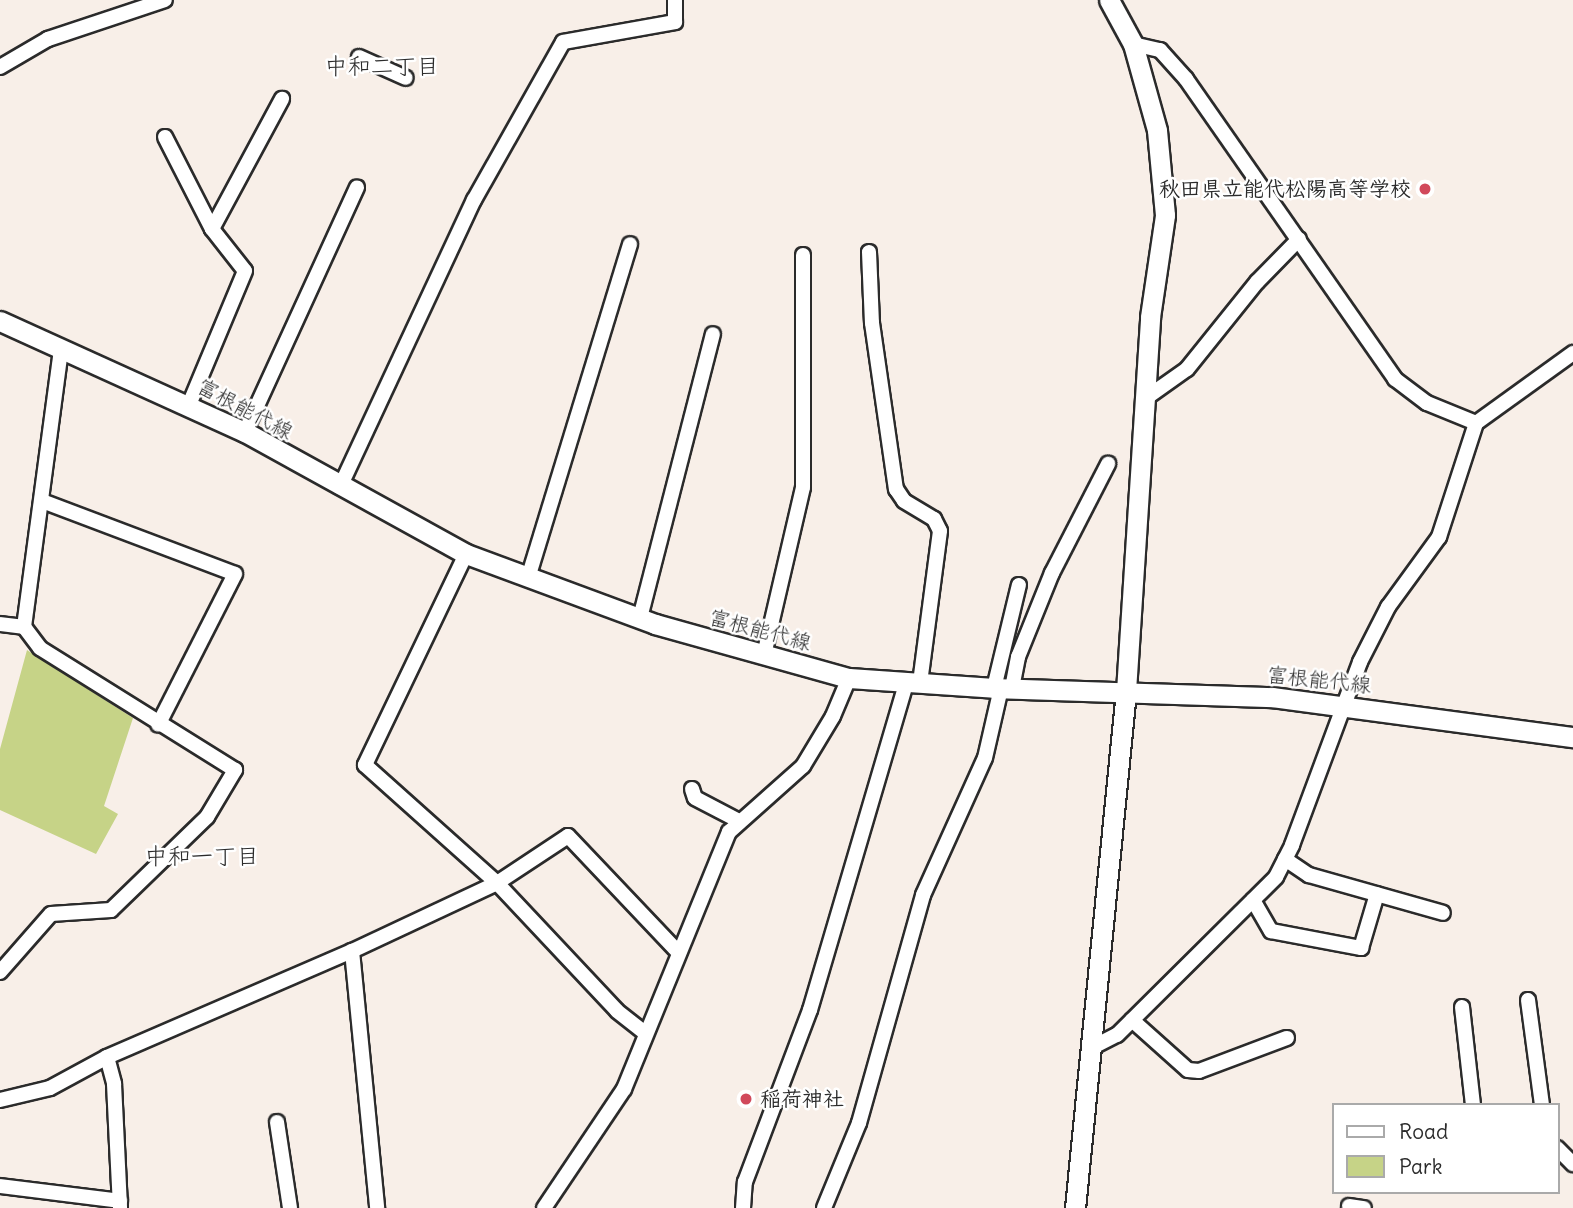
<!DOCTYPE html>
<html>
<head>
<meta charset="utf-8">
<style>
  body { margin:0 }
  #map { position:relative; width:1573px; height:1208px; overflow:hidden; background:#f8efe8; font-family:Delius,"Klee One",sans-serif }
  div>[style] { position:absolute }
  .green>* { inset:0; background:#c6d387 }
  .roads { filter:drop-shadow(2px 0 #2b2b2b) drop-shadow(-2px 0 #2b2b2b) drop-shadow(0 2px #2b2b2b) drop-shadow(0 -2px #2b2b2b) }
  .street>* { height:14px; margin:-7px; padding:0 7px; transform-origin:7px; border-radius:7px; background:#fff }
  .secondary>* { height:19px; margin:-9.5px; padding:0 9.5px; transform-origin:9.5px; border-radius:9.5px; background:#fff }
  .dots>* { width:19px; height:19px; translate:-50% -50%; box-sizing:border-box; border:4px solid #fff; border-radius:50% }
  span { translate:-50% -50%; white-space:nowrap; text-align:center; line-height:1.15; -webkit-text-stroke:5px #fff; paint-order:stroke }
  .poi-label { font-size:21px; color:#2b2b2b; font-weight:700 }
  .right { translate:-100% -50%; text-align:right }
  .left { translate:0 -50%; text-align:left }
  .street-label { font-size:21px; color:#2b2b2b }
  .neighbourhood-label { font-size:23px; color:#2b2b2b }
  .legend { position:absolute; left:1332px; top:1103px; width:228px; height:91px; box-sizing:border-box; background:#fff; border:2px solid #aaa; margin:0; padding:9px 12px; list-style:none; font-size:21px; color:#2b2b2b }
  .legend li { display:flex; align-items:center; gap:14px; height:35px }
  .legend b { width:35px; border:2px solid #aaa }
</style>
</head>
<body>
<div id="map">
  <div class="green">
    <div style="clip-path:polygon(27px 650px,133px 718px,104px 806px,118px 814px,96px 854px,0 810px,0 749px)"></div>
  </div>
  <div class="roads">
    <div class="street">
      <div style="left:1133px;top:44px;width:28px;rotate:13deg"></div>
      <div style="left:1160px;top:50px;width:39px;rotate:48deg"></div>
      <div style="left:1186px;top:79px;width:366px;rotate:55.1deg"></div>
      <div style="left:1395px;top:379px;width:40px;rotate:37deg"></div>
      <div style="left:1427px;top:403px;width:53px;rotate:22.2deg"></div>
      <div style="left:359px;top:57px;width:51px;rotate:24.1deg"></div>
      <div style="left:0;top:67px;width:56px;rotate:-30.3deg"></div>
      <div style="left:48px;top:39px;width:123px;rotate:-18.4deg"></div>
      <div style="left:165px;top:137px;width:103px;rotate:62.9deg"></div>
      <div style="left:212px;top:229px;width:53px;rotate:51.8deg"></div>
      <div style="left:245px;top:271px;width:145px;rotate:112.7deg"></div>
      <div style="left:212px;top:229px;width:148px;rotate:-61.7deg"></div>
      <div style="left:869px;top:252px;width:71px;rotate:87.6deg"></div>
      <div style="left:872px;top:323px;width:168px;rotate:81.8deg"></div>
      <div style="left:896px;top:489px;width:14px;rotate:56deg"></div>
      <div style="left:904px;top:501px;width:35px;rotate:31deg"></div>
      <div style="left:934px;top:519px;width:13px;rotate:63deg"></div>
      <div style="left:940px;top:531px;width:153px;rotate:97.5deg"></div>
      <div style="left:1146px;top:398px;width:50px;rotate:-35.3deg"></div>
      <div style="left:1187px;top:369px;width:112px;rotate:-51.2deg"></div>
      <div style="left:1257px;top:282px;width:60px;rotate:-45.7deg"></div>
      <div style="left:245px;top:432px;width:269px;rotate:-65.4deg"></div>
      <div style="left:340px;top:487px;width:317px;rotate:-65deg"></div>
      <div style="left:474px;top:200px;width:181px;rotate:-60.6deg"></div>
      <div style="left:563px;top:42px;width:114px;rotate:-10.1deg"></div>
      <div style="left:675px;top:22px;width:22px;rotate:-90deg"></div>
      <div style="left:42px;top:501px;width:206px;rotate:20.7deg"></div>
      <div style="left:235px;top:574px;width:169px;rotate:117deg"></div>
      <div style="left:466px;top:554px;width:234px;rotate:115.6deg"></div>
      <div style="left:365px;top:765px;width:177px;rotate:41.8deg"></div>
      <div style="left:497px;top:883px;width:175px;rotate:46.8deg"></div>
      <div style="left:617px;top:1011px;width:36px;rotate:38deg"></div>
      <div style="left:528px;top:578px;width:349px;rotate:-73deg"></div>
      <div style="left:640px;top:618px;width:293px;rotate:-75.6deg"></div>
      <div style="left:0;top:624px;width:24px;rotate:7deg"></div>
      <div style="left:764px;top:655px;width:172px;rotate:-76.9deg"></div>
      <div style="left:803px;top:487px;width:232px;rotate:-90deg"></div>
      <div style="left:994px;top:688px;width:106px;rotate:-76.4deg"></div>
      <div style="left:1012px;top:688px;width:32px;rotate:-79deg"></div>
      <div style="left:1018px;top:657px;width:91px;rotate:-68deg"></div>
      <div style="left:1052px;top:573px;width:123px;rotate:-62.8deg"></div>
      <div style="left:692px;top:789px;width:9px;rotate:72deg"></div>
      <div style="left:695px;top:798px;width:50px;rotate:27.6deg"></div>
      <div style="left:1285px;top:859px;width:29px;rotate:34deg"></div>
      <div style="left:1309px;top:875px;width:139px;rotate:15.8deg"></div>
      <div style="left:1253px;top:900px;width:36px;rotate:60deg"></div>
      <div style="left:1271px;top:931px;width:92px;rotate:10.7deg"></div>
      <div style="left:1361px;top:948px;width:56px;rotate:-73.5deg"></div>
      <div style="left:352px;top:951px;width:258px;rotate:84.4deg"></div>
      <div style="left:0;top:972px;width:77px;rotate:-48.7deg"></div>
      <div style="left:51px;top:914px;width:60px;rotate:-3.8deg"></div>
      <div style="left:111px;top:910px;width:134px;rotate:-44.1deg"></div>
      <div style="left:207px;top:817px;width:55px;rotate:-59.2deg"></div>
      <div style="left:235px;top:770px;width:230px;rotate:-148deg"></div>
      <div style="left:40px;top:648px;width:26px;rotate:-127deg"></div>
      <div style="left:24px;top:627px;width:280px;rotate:-82.4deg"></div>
      <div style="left:1528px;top:1000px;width:106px;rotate:82.4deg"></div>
      <div style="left:1462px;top:1007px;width:99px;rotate:83.6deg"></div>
      <div style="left:1132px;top:1020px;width:75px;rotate:41.8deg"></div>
      <div style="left:1188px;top:1070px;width:11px;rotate:5deg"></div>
      <div style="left:1199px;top:1071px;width:94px;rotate:-20.6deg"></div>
      <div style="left:1091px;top:1048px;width:29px;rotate:-27deg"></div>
      <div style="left:1117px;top:1035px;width:224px;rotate:-44.8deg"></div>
      <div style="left:1276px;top:877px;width:36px;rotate:-63deg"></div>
      <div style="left:1292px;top:845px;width:195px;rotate:-69.6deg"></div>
      <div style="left:1360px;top:662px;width:62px;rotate:-63deg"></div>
      <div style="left:1388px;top:607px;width:87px;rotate:-53.9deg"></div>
      <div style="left:1439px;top:537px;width:120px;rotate:-72deg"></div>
      <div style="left:1476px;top:423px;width:120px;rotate:-35.8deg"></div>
      <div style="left:107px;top:1057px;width:28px;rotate:75deg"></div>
      <div style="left:114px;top:1084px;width:124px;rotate:87.2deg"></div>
      <div style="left:0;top:1100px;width:51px;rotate:-13.5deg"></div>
      <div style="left:50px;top:1088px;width:65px;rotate:-28.5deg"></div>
      <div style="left:107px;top:1057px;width:267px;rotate:-23.4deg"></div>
      <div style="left:352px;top:951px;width:160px;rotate:-25.1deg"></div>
      <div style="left:497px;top:883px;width:85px;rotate:-33.5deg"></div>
      <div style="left:568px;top:836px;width:160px;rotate:46.5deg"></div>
      <div style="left:277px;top:1122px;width:87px;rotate:81.4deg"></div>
      <div style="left:1557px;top:1148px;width:23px;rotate:45deg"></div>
      <div style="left:0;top:1186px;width:121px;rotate:7.1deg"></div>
      <div style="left:1349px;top:1206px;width:15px;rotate:8deg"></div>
      <div style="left:544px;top:1208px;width:143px;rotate:-56.1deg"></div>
      <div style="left:624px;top:1089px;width:278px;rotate:-67.8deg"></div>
      <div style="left:729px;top:832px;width:99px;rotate:-41.7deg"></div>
      <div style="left:803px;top:766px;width:58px;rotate:-59deg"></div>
      <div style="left:833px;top:716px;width:41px;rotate:-67.2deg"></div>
      <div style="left:743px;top:1208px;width:26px;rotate:-86deg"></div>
      <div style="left:745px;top:1182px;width:184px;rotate:-69.3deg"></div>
      <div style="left:810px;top:1010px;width:341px;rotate:-73.6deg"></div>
      <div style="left:824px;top:1208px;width:92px;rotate:-67.6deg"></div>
      <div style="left:859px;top:1123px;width:237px;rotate:-74.3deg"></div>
      <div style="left:923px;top:895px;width:150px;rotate:-65.7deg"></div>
      <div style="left:985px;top:758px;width:72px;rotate:-77.1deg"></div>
    </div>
    <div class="secondary">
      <div style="left:0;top:321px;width:269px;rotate:24.4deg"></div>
      <div style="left:245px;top:432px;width:252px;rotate:28.9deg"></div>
      <div style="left:466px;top:554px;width:202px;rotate:20.3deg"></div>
      <div style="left:655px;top:624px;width:201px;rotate:15.6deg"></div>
      <div style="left:849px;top:678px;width:145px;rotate:3.9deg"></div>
      <div style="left:994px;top:688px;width:278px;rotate:1.9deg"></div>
      <div style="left:1272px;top:697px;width:304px;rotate:7.6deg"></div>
      <div style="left:1075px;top:1208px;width:520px;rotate:-84.37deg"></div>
      <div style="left:1126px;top:691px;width:375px;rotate:-86.3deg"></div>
      <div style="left:1150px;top:317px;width:103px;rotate:-81.6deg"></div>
      <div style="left:1165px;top:215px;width:85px;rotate:-95.4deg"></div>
      <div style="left:1157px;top:130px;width:89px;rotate:-105.6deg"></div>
      <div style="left:1133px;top:44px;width:50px;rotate:-118.6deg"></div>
    </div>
  </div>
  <div class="dots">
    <div style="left:1425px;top:189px;background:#d1495b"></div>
    <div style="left:746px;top:1099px;background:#d1495b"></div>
  </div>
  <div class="poi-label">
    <span class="right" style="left:1411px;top:189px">秋田県立能代松陽高等学校</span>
    <span class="left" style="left:760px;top:1099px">稲荷神社</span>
  </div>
  <div class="street-label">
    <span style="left:245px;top:409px;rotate:28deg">富根能代線</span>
    <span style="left:760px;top:630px;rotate:15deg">富根能代線</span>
    <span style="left:1319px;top:680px;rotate:6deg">富根能代線</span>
  </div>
  <div class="neighbourhood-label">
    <span style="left:382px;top:66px">中和二丁目</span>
    <span style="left:202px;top:856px">中和一丁目</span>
  </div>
  <ul class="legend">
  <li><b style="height:9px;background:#fff"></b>Road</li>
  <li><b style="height:19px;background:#c6d387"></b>Park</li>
  </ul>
</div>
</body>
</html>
